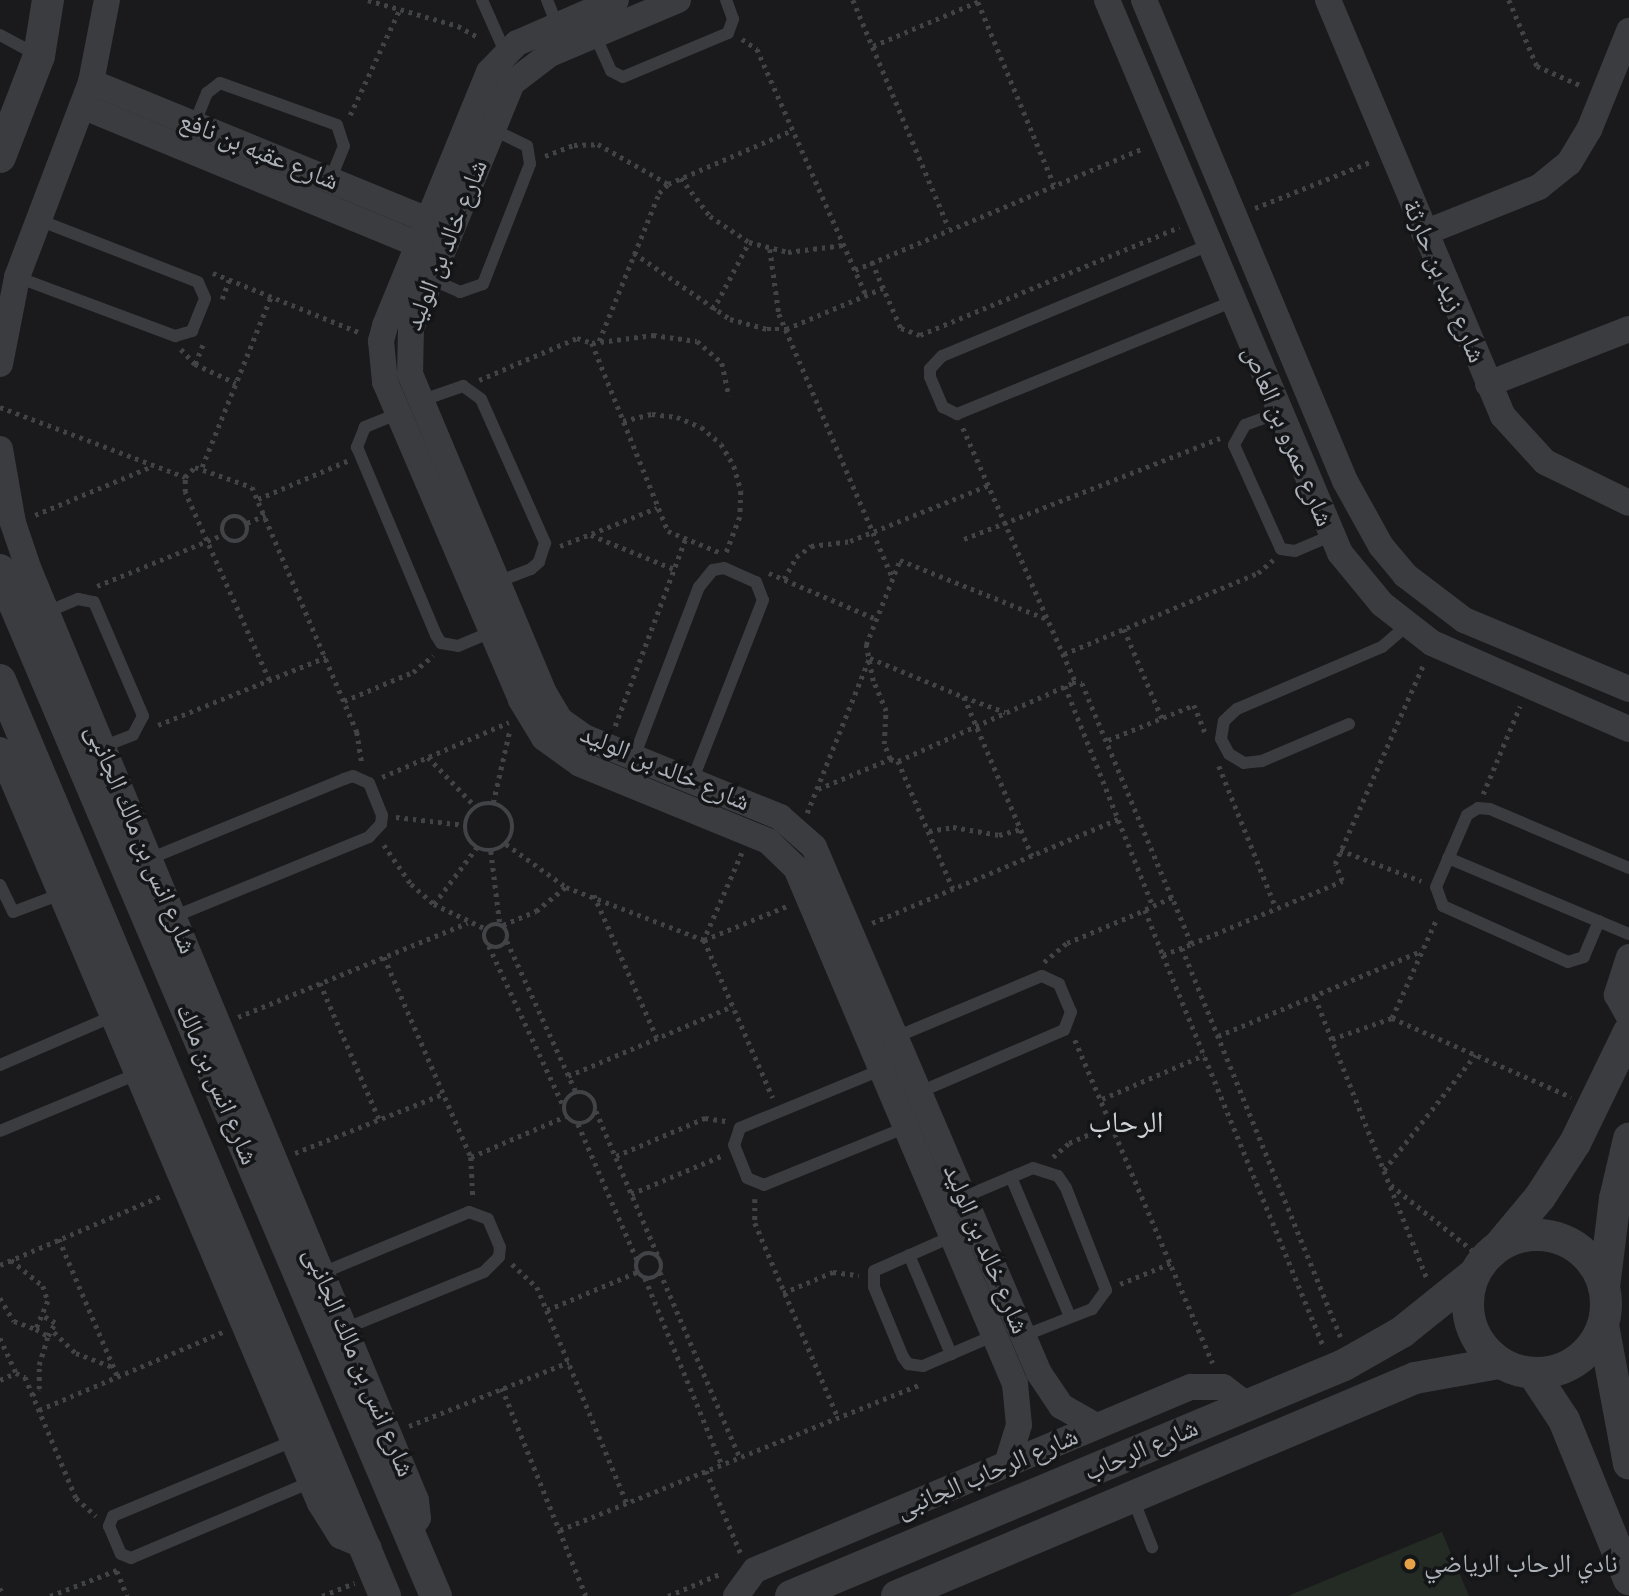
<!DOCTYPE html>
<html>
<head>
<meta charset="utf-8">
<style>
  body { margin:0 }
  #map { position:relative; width:1629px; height:1596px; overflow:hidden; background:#1a1a1c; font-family:Cabin,"Noto Naskh Arabic",sans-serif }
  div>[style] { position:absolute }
  .green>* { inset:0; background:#242b24 }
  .path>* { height:4.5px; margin-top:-2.25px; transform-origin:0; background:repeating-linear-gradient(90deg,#414347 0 3.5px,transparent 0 8.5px) }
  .path>.ring { margin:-2.25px; padding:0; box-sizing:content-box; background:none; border:4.5px solid #414347; border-radius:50% }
  .service>* { height:12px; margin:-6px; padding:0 6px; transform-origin:6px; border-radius:6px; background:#3b3c40 }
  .minor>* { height:26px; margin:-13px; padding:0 13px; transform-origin:13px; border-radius:13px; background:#3b3c40 }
  .tertiary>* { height:32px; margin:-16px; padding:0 16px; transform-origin:16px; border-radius:16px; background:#3b3c40 }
  .tertiary>.ring { margin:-16px; padding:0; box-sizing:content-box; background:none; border:32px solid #3b3c40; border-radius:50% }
  .dots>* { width:19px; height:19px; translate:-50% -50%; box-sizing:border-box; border:4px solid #141517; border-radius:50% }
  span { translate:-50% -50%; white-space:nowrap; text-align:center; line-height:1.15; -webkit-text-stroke:7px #141517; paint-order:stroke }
  .street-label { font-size:26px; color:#adb2ba }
  .poi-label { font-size:26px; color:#adb2ba }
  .left { translate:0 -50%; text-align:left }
  .quarter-label { font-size:30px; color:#ced1d6 }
</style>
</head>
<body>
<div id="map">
  <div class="green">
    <div style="clip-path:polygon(1442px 1532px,1469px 1596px,1288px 1596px)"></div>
  </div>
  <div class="path">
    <div style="left:368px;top:0;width:94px;rotate:16.1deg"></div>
    <div style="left:458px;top:26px;width:25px;rotate:29deg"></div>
    <div style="left:853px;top:0;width:247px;rotate:67.2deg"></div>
    <div style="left:1509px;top:0;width:72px;rotate:67deg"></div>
    <div style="left:1537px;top:66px;width:49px;rotate:24deg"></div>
    <div style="left:978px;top:2px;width:198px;rotate:67.4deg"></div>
    <div style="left:742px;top:39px;width:18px;rotate:34deg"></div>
    <div style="left:757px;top:49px;width:269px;rotate:66.1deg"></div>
    <div style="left:873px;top:46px;width:118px;rotate:-22.9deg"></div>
    <div style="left:350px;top:115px;width:115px;rotate:-64.8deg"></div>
    <div style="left:545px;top:156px;width:31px;rotate:-21deg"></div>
    <div style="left:574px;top:145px;width:24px;rotate:-2deg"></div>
    <div style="left:598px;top:144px;width:81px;rotate:29.7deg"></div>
    <div style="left:681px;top:178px;width:48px;rotate:52.7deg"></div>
    <div style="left:710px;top:216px;width:47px;rotate:33.7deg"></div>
    <div style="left:749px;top:242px;width:40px;rotate:14.4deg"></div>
    <div style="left:788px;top:252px;width:56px;rotate:-7.1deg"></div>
    <div style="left:1255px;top:208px;width:124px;rotate:-21.8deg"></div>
    <div style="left:770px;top:249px;width:66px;rotate:82.1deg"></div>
    <div style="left:779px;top:314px;width:285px;rotate:66.7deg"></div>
    <div style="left:634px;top:253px;width:116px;rotate:34.5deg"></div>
    <div style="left:730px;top:319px;width:38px;rotate:15deg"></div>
    <div style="left:767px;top:329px;width:19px"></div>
    <div style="left:786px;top:329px;width:105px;rotate:-22.9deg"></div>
    <div style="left:872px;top:262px;width:72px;rotate:66.3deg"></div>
    <div style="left:901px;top:328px;width:20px;rotate:20deg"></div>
    <div style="left:920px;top:335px;width:281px;rotate:-22.6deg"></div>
    <div style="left:855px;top:270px;width:314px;rotate:-22.9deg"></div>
    <div style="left:213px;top:273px;width:160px;rotate:22.1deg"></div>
    <div style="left:222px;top:299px;width:20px;rotate:-70deg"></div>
    <div style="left:713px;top:310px;width:77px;rotate:-62.1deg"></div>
    <div style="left:599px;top:341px;width:160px;rotate:-67.9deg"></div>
    <div style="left:659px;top:193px;width:13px;rotate:-45deg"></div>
    <div style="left:668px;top:184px;width:136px;rotate:-23.4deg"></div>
    <div style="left:592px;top:343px;width:62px;rotate:-7.5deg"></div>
    <div style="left:653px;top:335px;width:44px;rotate:7.8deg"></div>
    <div style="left:697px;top:341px;width:33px;rotate:41deg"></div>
    <div style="left:722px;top:363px;width:34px;rotate:78deg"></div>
    <div style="left:181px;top:349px;width:21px;rotate:47deg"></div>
    <div style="left:195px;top:364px;width:45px;rotate:24.9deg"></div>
    <div style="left:195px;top:364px;width:24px;rotate:-68deg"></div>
    <div style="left:479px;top:380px;width:107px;rotate:-23.2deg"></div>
    <div style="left:577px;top:338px;width:16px;rotate:18deg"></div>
    <div style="left:592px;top:343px;width:203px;rotate:68deg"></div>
    <div style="left:668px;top:531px;width:55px;rotate:22.4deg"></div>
    <div style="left:0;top:407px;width:198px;rotate:20.7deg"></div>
    <div style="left:623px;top:421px;width:30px;rotate:-14deg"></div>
    <div style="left:652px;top:414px;width:25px;rotate:7deg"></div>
    <div style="left:677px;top:417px;width:26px;rotate:23deg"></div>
    <div style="left:701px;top:427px;width:26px;rotate:40deg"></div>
    <div style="left:721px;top:444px;width:26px;rotate:59deg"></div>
    <div style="left:734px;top:466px;width:26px;rotate:74deg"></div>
    <div style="left:741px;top:491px;width:26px;rotate:92deg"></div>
    <div style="left:740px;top:517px;width:40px;rotate:111deg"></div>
    <div style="left:963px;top:428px;width:279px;rotate:66.1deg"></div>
    <div style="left:202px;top:467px;width:184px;rotate:-68deg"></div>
    <div style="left:258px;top:499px;width:97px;rotate:-23.1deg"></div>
    <div style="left:35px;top:515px;width:128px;rotate:-22.6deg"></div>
    <div class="ring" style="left:222px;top:516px;width:21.5px;height:21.5px"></div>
    <div style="left:247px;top:523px;width:20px;rotate:-24deg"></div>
    <div style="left:591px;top:535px;width:90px;rotate:22.3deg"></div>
    <div style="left:964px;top:539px;width:275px;rotate:-21.5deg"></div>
    <div style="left:560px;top:546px;width:104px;rotate:-21.4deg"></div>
    <div style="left:769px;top:573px;width:114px;rotate:23.2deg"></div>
    <div style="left:784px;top:579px;width:25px;rotate:-61deg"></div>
    <div style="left:796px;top:557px;width:19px;rotate:-36deg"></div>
    <div style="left:811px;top:546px;width:39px;rotate:-7deg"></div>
    <div style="left:850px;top:541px;width:150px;rotate:-21.9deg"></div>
    <div style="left:97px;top:586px;width:135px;rotate:-22.2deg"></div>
    <div style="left:1124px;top:629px;width:97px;rotate:66.9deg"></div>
    <div style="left:1064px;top:654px;width:210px;rotate:-22.7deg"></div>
    <div style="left:1258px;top:573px;width:20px;rotate:-41deg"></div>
    <div style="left:870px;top:658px;width:102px;rotate:22.5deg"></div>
    <div style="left:964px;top:697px;width:173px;rotate:66.8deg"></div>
    <div style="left:269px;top:680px;width:206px;rotate:-114.1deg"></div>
    <div style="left:185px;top:492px;width:15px;rotate:-90deg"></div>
    <div style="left:185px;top:477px;width:14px;rotate:-45deg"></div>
    <div style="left:195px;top:467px;width:60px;rotate:19.3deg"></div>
    <div style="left:252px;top:487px;width:267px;rotate:66.8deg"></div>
    <div style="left:357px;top:732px;width:31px;rotate:81deg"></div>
    <div style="left:1065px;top:686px;width:237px;rotate:68.2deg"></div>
    <div style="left:964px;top:697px;width:44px;rotate:20.1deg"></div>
    <div style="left:344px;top:701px;width:75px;rotate:-22.8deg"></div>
    <div style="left:413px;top:672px;width:26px;rotate:-39deg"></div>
    <div style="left:158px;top:725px;width:181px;rotate:-22deg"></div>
    <div style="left:615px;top:726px;width:202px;rotate:-69.4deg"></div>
    <div style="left:1108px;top:740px;width:93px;rotate:-22.1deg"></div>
    <div style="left:1194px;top:705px;width:29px;rotate:68deg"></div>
    <div style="left:428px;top:757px;width:69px;rotate:46.2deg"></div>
    <div style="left:890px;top:759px;width:16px;rotate:-112deg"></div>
    <div style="left:884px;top:744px;width:33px;rotate:-87deg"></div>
    <div style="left:886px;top:711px;width:33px;rotate:-113deg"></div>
    <div style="left:873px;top:681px;width:37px;rotate:-101deg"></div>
    <div style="left:866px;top:645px;width:92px;rotate:-68.2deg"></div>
    <div style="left:900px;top:560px;width:161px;rotate:21.9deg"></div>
    <div style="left:898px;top:761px;width:191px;rotate:-24.1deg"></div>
    <div style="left:1072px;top:683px;width:10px"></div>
    <div style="left:1082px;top:683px;width:233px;rotate:67.3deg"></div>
    <div style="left:1219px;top:766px;width:153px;rotate:68.1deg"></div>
    <div style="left:382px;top:777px;width:138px;rotate:-23.4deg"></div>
    <div style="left:818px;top:789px;width:78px;rotate:-22.6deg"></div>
    <div style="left:890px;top:759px;width:8px;rotate:14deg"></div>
    <div style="left:898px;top:761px;width:139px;rotate:66.7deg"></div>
    <div style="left:1483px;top:794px;width:95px;rotate:-67.2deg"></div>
    <div style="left:493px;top:803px;width:76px;rotate:-77.1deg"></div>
    <div class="ring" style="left:465px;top:803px;width:43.5px;height:43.5px"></div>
    <div style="left:807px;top:813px;width:166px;rotate:-68.1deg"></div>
    <div style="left:396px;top:817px;width:69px;rotate:6.6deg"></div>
    <div style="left:929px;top:831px;width:24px;rotate:-9deg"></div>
    <div style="left:953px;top:827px;width:47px;rotate:9.9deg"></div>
    <div style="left:999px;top:835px;width:23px;rotate:-15deg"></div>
    <div style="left:506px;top:844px;width:74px;rotate:35.6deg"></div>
    <div style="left:566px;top:887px;width:148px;rotate:21deg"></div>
    <div style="left:704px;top:940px;width:172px;rotate:66.4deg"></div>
    <div style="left:384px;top:845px;width:47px;rotate:55.3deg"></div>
    <div style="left:411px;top:884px;width:30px;rotate:41deg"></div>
    <div style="left:434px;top:904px;width:58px;rotate:25.7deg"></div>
    <div style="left:1340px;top:850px;width:87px;rotate:20.9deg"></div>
    <div style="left:491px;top:851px;width:74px;rotate:83deg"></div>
    <div style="left:742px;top:853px;width:95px;rotate:113.6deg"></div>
    <div style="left:704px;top:940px;width:90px;rotate:-22.3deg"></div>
    <div style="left:594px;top:895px;width:156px;rotate:66.2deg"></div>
    <div style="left:434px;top:904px;width:71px;rotate:-53deg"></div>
    <div style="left:872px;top:923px;width:267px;rotate:-22.9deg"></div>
    <div class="ring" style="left:484px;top:924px;width:19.5px;height:19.5px"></div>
    <div style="left:503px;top:925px;width:36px;rotate:-23deg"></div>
    <div style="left:536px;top:911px;width:38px;rotate:-39deg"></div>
    <div style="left:507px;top:941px;width:166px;rotate:65.4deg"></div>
    <div style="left:1191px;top:944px;width:164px;rotate:-22.6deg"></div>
    <div style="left:1342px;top:881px;width:18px;rotate:-112deg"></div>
    <div style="left:1335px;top:864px;width:220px;rotate:-66.1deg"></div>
    <div style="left:489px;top:946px;width:178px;rotate:65deg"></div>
    <div style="left:1182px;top:948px;width:420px;rotate:67.8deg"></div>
    <div style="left:1163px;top:955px;width:30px;rotate:-21deg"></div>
    <div style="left:1191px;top:944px;width:50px;rotate:-112.4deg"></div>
    <div style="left:1172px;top:898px;width:30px;rotate:156deg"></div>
    <div style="left:1145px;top:910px;width:48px;rotate:68.2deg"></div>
    <div style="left:1163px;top:955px;width:422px;rotate:67.7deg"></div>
    <div style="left:384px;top:957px;width:218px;rotate:66.5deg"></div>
    <div style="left:471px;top:1157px;width:41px;rotate:87.2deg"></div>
    <div style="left:1044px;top:962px;width:30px;rotate:-40deg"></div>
    <div style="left:1067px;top:943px;width:85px;rotate:-22.9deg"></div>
    <div style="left:320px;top:983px;width:148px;rotate:66.5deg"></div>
    <div style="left:1315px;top:997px;width:303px;rotate:68.3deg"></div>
    <div style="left:238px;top:1017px;width:248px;rotate:-22.3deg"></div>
    <div style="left:1392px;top:1018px;width:107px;rotate:-65.8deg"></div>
    <div style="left:1218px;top:1036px;width:220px;rotate:-22.7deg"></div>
    <div style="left:1332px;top:1039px;width:64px;rotate:-19.3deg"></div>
    <div style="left:1392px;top:1018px;width:196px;rotate:23.8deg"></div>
    <div style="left:1075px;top:1040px;width:351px;rotate:66.9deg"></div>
    <div style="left:568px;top:1076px;width:179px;rotate:-23deg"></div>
    <div class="ring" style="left:564px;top:1092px;width:27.5px;height:27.5px"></div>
    <div style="left:1102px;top:1099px;width:111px;rotate:-23.3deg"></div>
    <div style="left:596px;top:1111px;width:158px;rotate:66.8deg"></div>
    <div style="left:578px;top:1124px;width:148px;rotate:66.5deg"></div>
    <div style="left:295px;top:1153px;width:159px;rotate:-21.7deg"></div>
    <div style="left:616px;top:1156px;width:97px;rotate:-23.1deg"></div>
    <div style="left:705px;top:1118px;width:21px;rotate:8deg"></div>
    <div style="left:471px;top:1157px;width:103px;rotate:-23.3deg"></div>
    <div style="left:1053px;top:1157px;width:21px;rotate:-41deg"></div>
    <div style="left:1069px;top:1143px;width:47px;rotate:-23.8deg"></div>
    <div style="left:1384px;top:1170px;width:147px;rotate:-51.6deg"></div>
    <div style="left:1391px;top:1185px;width:104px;rotate:38.7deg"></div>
    <div style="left:631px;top:1194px;width:98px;rotate:-22.9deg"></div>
    <div style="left:755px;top:1199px;width:24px;rotate:90deg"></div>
    <div style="left:755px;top:1223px;width:212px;rotate:66.9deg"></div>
    <div style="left:59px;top:1239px;width:150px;rotate:66.9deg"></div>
    <div class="ring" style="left:636px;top:1253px;width:21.5px;height:21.5px"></div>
    <div style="left:11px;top:1260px;width:41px;rotate:39.1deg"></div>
    <div style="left:43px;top:1286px;width:16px;rotate:72deg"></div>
    <div style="left:48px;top:1301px;width:30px;rotate:113deg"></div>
    <div style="left:36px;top:1329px;width:14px;rotate:30deg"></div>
    <div style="left:48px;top:1336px;width:15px;rotate:-62deg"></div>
    <div style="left:55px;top:1323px;width:14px;rotate:-150deg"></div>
    <div style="left:512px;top:1264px;width:34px;rotate:43deg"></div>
    <div style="left:537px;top:1287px;width:234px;rotate:67.4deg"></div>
    <div style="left:0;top:1265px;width:177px;rotate:-23.2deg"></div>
    <div style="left:660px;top:1272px;width:202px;rotate:66.7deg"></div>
    <div style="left:645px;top:1278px;width:202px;rotate:67.6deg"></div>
    <div style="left:1120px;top:1284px;width:55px;rotate:-22.4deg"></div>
    <div style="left:783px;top:1293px;width:54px;rotate:-22.8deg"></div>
    <div style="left:833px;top:1272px;width:26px;rotate:7deg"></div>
    <div style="left:0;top:1298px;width:27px;rotate:59deg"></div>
    <div style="left:14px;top:1321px;width:23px;rotate:20deg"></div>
    <div style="left:547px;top:1310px;width:98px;rotate:-22.9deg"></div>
    <div style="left:54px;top:1332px;width:30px;rotate:44deg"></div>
    <div style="left:76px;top:1353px;width:42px;rotate:21deg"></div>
    <div style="left:0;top:1338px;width:38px;rotate:65deg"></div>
    <div style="left:16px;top:1373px;width:10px;rotate:24deg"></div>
    <div style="left:25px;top:1377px;width:131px;rotate:67.1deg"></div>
    <div style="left:76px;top:1498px;width:27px;rotate:42deg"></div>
    <div style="left:0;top:1380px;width:17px;rotate:-24deg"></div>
    <div style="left:502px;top:1388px;width:224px;rotate:68deg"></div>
    <div style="left:32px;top:1395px;width:9px;rotate:-41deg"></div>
    <div style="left:39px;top:1389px;width:24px;rotate:-90deg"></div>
    <div style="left:39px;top:1365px;width:30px;rotate:-73deg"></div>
    <div style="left:39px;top:1410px;width:202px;rotate:-23deg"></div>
    <div style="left:409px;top:1426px;width:172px;rotate:-21.8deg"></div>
    <div style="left:706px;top:1471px;width:90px;rotate:67.1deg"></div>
    <div style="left:560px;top:1530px;width:390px;rotate:-22deg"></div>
    <div style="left:117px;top:1571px;width:27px;rotate:68deg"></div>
    <div style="left:0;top:1588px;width:9px;rotate:69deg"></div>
    <div style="left:50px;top:1596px;width:72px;rotate:-21.2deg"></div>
    <div style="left:322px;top:1596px;width:35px;rotate:-22deg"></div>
    <div style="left:668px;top:1596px;width:59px;rotate:-23.1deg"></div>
  </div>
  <div class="service">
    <div style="left:482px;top:0;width:57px;rotate:66.1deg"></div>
    <div style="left:547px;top:0;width:27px;rotate:68deg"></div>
    <div style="left:0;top:35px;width:44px;rotate:28.3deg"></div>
    <div style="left:595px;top:35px;width:39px;rotate:66deg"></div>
    <div style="left:611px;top:71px;width:13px;rotate:27deg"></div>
    <div style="left:623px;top:77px;width:114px;rotate:-22.7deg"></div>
    <div style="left:728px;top:33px;width:15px;rotate:-70deg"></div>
    <div style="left:733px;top:19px;width:20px;rotate:-110deg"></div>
    <div style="left:194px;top:125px;width:35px;rotate:-68deg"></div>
    <div style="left:207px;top:93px;width:16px;rotate:-38deg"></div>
    <div style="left:220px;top:83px;width:124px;rotate:19.7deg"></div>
    <div style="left:337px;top:125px;width:22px;rotate:72deg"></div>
    <div style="left:344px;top:146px;width:37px;rotate:112deg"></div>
    <div style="left:1209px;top:245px;width:289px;rotate:157.4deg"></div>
    <div style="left:942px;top:356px;width:18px;rotate:133deg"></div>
    <div style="left:930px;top:369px;width:8px;rotate:90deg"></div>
    <div style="left:930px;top:377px;width:33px;rotate:67deg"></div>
    <div style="left:943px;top:407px;width:16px;rotate:27deg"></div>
    <div style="left:957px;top:414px;width:297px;rotate:-22.2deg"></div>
    <div style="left:17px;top:277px;width:169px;rotate:20.5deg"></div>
    <div style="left:175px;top:336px;width:18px;rotate:-16deg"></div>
    <div style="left:192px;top:331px;width:35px;rotate:-68deg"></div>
    <div style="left:205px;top:298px;width:17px;rotate:-114deg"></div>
    <div style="left:198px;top:282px;width:174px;rotate:-158.7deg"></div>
    <div style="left:431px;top:279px;width:32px;rotate:24deg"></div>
    <div style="left:460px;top:292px;width:24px;rotate:-19deg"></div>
    <div style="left:483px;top:284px;width:129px;rotate:-68.6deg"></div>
    <div style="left:530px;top:164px;width:18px;rotate:-99deg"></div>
    <div style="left:527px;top:146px;width:39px;rotate:-154deg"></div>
    <div style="left:420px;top:401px;width:46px;rotate:-19.2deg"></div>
    <div style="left:463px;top:386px;width:22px;rotate:36deg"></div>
    <div style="left:481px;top:399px;width:158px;rotate:66deg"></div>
    <div style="left:545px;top:543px;width:20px;rotate:108deg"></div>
    <div style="left:539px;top:562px;width:11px;rotate:139deg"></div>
    <div style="left:531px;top:569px;width:36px;rotate:159deg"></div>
    <div style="left:1278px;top:413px;width:35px;rotate:160deg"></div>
    <div style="left:1245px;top:425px;width:23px;rotate:119deg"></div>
    <div style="left:1234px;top:445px;width:114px;rotate:65.7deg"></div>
    <div style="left:1281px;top:549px;width:14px;rotate:8deg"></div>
    <div style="left:1295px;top:551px;width:39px;rotate:-23deg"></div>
    <div style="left:397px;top:414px;width:35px;rotate:158deg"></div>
    <div style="left:365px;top:427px;width:22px;rotate:112deg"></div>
    <div style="left:357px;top:447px;width:204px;rotate:67.2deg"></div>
    <div style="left:436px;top:635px;width:9px;rotate:58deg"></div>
    <div style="left:441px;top:643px;width:17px;rotate:10deg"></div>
    <div style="left:458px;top:646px;width:36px;rotate:-23deg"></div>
    <div style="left:47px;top:612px;width:34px;rotate:-23deg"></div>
    <div style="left:78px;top:599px;width:16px;rotate:11deg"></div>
    <div style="left:94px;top:602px;width:124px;rotate:66.7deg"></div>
    <div style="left:143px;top:716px;width:21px;rotate:118deg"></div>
    <div style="left:133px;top:735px;width:33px;rotate:159deg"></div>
    <div style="left:1349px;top:724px;width:95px;rotate:157deg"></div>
    <div style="left:1262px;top:761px;width:18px;rotate:174deg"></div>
    <div style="left:1244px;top:763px;width:17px;rotate:-149deg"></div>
    <div style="left:1229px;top:754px;width:17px;rotate:-118deg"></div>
    <div style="left:1221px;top:739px;width:18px;rotate:-81deg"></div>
    <div style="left:1224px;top:721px;width:18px;rotate:-43deg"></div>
    <div style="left:1237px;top:709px;width:158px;rotate:-23.2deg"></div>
    <div style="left:1382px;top:647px;width:33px;rotate:-41deg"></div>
    <div style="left:634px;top:757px;width:182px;rotate:-69.1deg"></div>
    <div style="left:699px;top:587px;width:22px;rotate:-51deg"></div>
    <div style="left:713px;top:570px;width:11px;rotate:-10deg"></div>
    <div style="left:724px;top:568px;width:35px;rotate:24deg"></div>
    <div style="left:756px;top:582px;width:19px;rotate:69deg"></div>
    <div style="left:763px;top:600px;width:194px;rotate:111.4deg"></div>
    <div style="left:1448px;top:858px;width:196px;rotate:22.8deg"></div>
    <div style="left:149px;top:859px;width:211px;rotate:-22.3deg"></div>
    <div style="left:344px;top:779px;width:9px;rotate:-18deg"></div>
    <div style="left:353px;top:776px;width:17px;rotate:24deg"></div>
    <div style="left:369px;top:783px;width:35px;rotate:68deg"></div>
    <div style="left:382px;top:815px;width:9px;rotate:96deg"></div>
    <div style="left:381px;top:824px;width:18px;rotate:133deg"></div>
    <div style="left:369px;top:837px;width:212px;rotate:157.8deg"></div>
    <div style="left:0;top:885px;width:30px;rotate:64deg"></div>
    <div style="left:13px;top:912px;width:51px;rotate:-20.6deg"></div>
    <div style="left:1599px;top:921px;width:39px;rotate:113deg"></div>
    <div style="left:1584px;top:957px;width:17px;rotate:163deg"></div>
    <div style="left:1568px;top:962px;width:137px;rotate:-155.9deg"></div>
    <div style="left:1443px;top:906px;width:20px;rotate:-110deg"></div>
    <div style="left:1436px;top:887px;width:78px;rotate:-66.7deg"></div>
    <div style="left:1467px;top:815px;width:13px;rotate:-32deg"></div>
    <div style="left:1478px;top:808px;width:12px;rotate:5deg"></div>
    <div style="left:1490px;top:809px;width:151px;rotate:23deg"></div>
    <div style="left:896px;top:1037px;width:158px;rotate:-22.7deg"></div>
    <div style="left:1042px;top:976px;width:19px;rotate:25deg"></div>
    <div style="left:1059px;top:984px;width:30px;rotate:67deg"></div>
    <div style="left:1071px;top:1012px;width:19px;rotate:111deg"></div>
    <div style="left:1064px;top:1030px;width:157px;rotate:156.7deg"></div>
    <div style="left:0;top:1065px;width:123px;rotate:-23.4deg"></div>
    <div style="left:883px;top:1069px;width:155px;rotate:157.6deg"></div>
    <div style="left:740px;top:1128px;width:18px;rotate:109deg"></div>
    <div style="left:734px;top:1145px;width:35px;rotate:68deg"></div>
    <div style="left:747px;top:1178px;width:18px;rotate:22deg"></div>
    <div style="left:764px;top:1185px;width:154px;rotate:-22.1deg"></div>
    <div style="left:0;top:1131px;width:148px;rotate:-22.6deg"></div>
    <div style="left:1011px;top:1177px;width:152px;rotate:67.1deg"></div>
    <div style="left:964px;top:1197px;width:75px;rotate:-22.8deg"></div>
    <div style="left:1033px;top:1168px;width:26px;rotate:18deg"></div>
    <div style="left:1058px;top:1176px;width:14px;rotate:56deg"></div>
    <div style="left:1066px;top:1188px;width:110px;rotate:68.6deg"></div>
    <div style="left:1106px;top:1290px;width:24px;rotate:126deg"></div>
    <div style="left:1092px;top:1309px;width:74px;rotate:158.6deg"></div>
    <div style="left:953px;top:1236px;width:86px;rotate:156.1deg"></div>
    <div style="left:874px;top:1271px;width:16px;rotate:90deg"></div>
    <div style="left:874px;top:1287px;width:76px;rotate:67.5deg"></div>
    <div style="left:903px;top:1357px;width:9px;rotate:54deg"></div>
    <div style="left:908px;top:1364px;width:15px;rotate:8deg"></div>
    <div style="left:923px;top:1366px;width:78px;rotate:-23.3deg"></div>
    <div style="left:909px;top:1255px;width:108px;rotate:67deg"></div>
    <div style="left:322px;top:1273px;width:159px;rotate:-22.5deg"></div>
    <div style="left:469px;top:1212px;width:20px;rotate:20deg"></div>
    <div style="left:488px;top:1219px;width:30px;rotate:67deg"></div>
    <div style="left:500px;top:1247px;width:10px;rotate:96deg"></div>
    <div style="left:499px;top:1257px;width:21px;rotate:135deg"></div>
    <div style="left:484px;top:1272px;width:151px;rotate:157.8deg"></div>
    <div style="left:293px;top:1441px;width:195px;rotate:157.4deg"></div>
    <div style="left:113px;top:1516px;width:11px;rotate:112deg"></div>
    <div style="left:109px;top:1526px;width:30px;rotate:67deg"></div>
    <div style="left:121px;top:1554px;width:11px;rotate:22deg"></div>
    <div style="left:131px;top:1558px;width:195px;rotate:-22.9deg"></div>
    <div style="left:1133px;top:1499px;width:52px;rotate:68.4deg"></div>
  </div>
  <div class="minor">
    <div style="left:616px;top:0;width:108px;rotate:156.5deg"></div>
    <div style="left:517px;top:43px;width:40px;rotate:134deg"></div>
    <div style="left:489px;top:72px;width:274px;rotate:112.3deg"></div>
    <div style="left:385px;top:326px;width:16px;rotate:105deg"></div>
    <div style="left:381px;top:341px;width:41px;rotate:84.4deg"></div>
    <div style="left:385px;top:382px;width:346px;rotate:66.8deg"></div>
    <div style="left:521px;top:700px;width:44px;rotate:58.8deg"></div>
    <div style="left:544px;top:738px;width:44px;rotate:35.8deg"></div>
    <div style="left:580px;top:764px;width:203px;rotate:22.3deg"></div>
    <div style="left:768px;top:841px;width:39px;rotate:44deg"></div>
    <div style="left:796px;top:868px;width:561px;rotate:67deg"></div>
    <div style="left:1015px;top:1384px;width:41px;rotate:84.4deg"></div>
    <div style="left:1019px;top:1425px;width:41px;rotate:107.1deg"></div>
    <div style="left:678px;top:0;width:139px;rotate:157.1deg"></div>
    <div style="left:550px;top:54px;width:48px;rotate:142.7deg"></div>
    <div style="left:512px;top:83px;width:265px;rotate:112.4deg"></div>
    <div style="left:411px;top:328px;width:46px;rotate:91.2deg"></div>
    <div style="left:410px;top:374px;width:346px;rotate:67.2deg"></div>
    <div style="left:544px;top:693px;width:31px;rotate:59deg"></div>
    <div style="left:560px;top:720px;width:29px;rotate:35deg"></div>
    <div style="left:584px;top:737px;width:212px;rotate:22.2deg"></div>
    <div style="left:780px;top:817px;width:45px;rotate:41.4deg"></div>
    <div style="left:814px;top:847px;width:572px;rotate:66.84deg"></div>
    <div style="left:1039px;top:1373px;width:40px;rotate:56deg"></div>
    <div style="left:1061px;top:1406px;width:40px;rotate:29.7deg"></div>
    <div style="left:1107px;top:0;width:600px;rotate:67.15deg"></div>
    <div style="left:1340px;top:553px;width:66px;rotate:50.5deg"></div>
    <div style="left:1382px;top:604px;width:63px;rotate:38deg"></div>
    <div style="left:1432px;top:643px;width:215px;rotate:23.6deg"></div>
    <div style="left:1144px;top:0;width:521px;rotate:67.32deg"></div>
    <div style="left:1345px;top:481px;width:74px;rotate:61deg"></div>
    <div style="left:1381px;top:546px;width:38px;rotate:50deg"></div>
    <div style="left:1405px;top:575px;width:74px;rotate:37.3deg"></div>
    <div style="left:1464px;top:620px;width:179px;rotate:22.7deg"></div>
    <div style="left:1328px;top:0;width:451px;rotate:67.2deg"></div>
    <div style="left:1503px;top:416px;width:62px;rotate:47.6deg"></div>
    <div style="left:1545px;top:462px;width:93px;rotate:26deg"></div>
    <div style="left:91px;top:82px;width:364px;rotate:22.3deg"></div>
    <div style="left:82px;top:106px;width:365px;rotate:22.4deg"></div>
    <div style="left:1424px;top:233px;width:124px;rotate:-21.8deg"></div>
    <div style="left:1539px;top:187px;width:38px;rotate:-39deg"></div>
    <div style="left:1569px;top:163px;width:39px;rotate:-59deg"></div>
    <div style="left:1589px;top:130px;width:107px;rotate:-68deg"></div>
    <div style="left:0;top:364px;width:89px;rotate:-78.9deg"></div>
    <div style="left:17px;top:277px;width:209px;rotate:-69.2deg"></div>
    <div style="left:91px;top:82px;width:84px;rotate:-79deg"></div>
    <div style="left:1488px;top:384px;width:151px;rotate:-21.3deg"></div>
    <div style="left:0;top:449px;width:75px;rotate:80deg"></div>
    <div style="left:13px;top:523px;width:50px;rotate:71.2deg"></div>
    <div style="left:29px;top:570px;width:1007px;rotate:67.41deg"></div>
    <div style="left:416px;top:1500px;width:18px;rotate:84deg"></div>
    <div style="left:418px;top:1518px;width:17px;rotate:126deg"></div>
    <div style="left:0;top:750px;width:818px;rotate:66.98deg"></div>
    <div style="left:320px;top:1503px;width:39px;rotate:58deg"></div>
    <div style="left:341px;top:1536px;width:30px;rotate:23deg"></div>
    <div style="left:1629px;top:957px;width:40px;rotate:108deg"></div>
    <div style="left:1617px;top:995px;width:25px;rotate:61deg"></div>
    <div style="left:736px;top:1596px;width:32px;rotate:-54deg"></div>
    <div style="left:755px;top:1570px;width:473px;rotate:-22.8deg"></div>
    <div style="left:1191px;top:1387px;width:32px"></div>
    <div style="left:1223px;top:1387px;width:30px;rotate:37deg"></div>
  </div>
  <div class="tertiary">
    <div style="left:0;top:157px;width:108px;rotate:-68.9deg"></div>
    <div style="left:39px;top:56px;width:57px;rotate:-80.9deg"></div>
    <div style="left:0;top:570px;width:1115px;rotate:66.98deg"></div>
    <div style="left:0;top:680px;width:994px;rotate:67.2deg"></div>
    <div class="ring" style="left:1468px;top:1235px;width:106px;height:106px"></div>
    <div style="left:1500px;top:1245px;width:62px;rotate:-50.2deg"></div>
    <div style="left:1540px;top:1197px;width:64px;rotate:-57.1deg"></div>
    <div style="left:1575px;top:1143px;width:123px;rotate:-64.1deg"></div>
    <div style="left:1604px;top:1287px;width:89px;rotate:-82.9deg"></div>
    <div style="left:1615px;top:1199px;width:62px;rotate:-76.9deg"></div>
    <div style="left:1603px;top:1325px;width:141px;rotate:79.4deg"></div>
    <div style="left:1533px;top:1373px;width:56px;rotate:56.6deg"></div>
    <div style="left:1564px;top:1420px;width:172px;rotate:67.8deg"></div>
    <div style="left:791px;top:1596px;width:599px;rotate:-22.67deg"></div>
    <div style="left:1344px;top:1365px;width:67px;rotate:-29.6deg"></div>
    <div style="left:1402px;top:1332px;width:91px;rotate:-38.8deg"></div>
    <div style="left:897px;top:1596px;width:562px;rotate:-22.82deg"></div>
    <div style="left:1415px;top:1378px;width:85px;rotate:-10.1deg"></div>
  </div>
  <div class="dots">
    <div style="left:1410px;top:1564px;background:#e6a247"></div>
  </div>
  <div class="street-label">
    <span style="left:259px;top:151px;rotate:22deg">شارع عقبه بن نافع</span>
    <span style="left:446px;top:245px;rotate:-68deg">شارع خالد بن الوليد</span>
    <span style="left:1444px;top:281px;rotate:67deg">شارع زيد بن حارثة</span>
    <span style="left:1288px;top:436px;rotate:67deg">شارع عمرو بن العاص</span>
    <span style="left:665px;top:768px;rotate:23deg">شارع خالد بن الوليد</span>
    <span style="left:141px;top:839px;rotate:67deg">شارع انس بن مالك الجانبى</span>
    <span style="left:217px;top:1084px;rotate:67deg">شارع انس بن مالك</span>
    <span style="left:986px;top:1249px;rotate:67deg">شارع خالد بن الوليد</span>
    <span style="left:359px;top:1362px;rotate:67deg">شارع انس بن مالك الجانبى</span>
    <span style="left:1141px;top:1450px;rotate:-23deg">شارع الرحاب</span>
    <span style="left:987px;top:1473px;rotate:-23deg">شارع الرحاب الجانبى</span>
  </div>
  <div class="poi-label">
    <span class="left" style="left:1424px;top:1564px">نادي الرحاب الرياضي</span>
  </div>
  <div class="quarter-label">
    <span style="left:1126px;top:1122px">الرحاب</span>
  </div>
</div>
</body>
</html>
